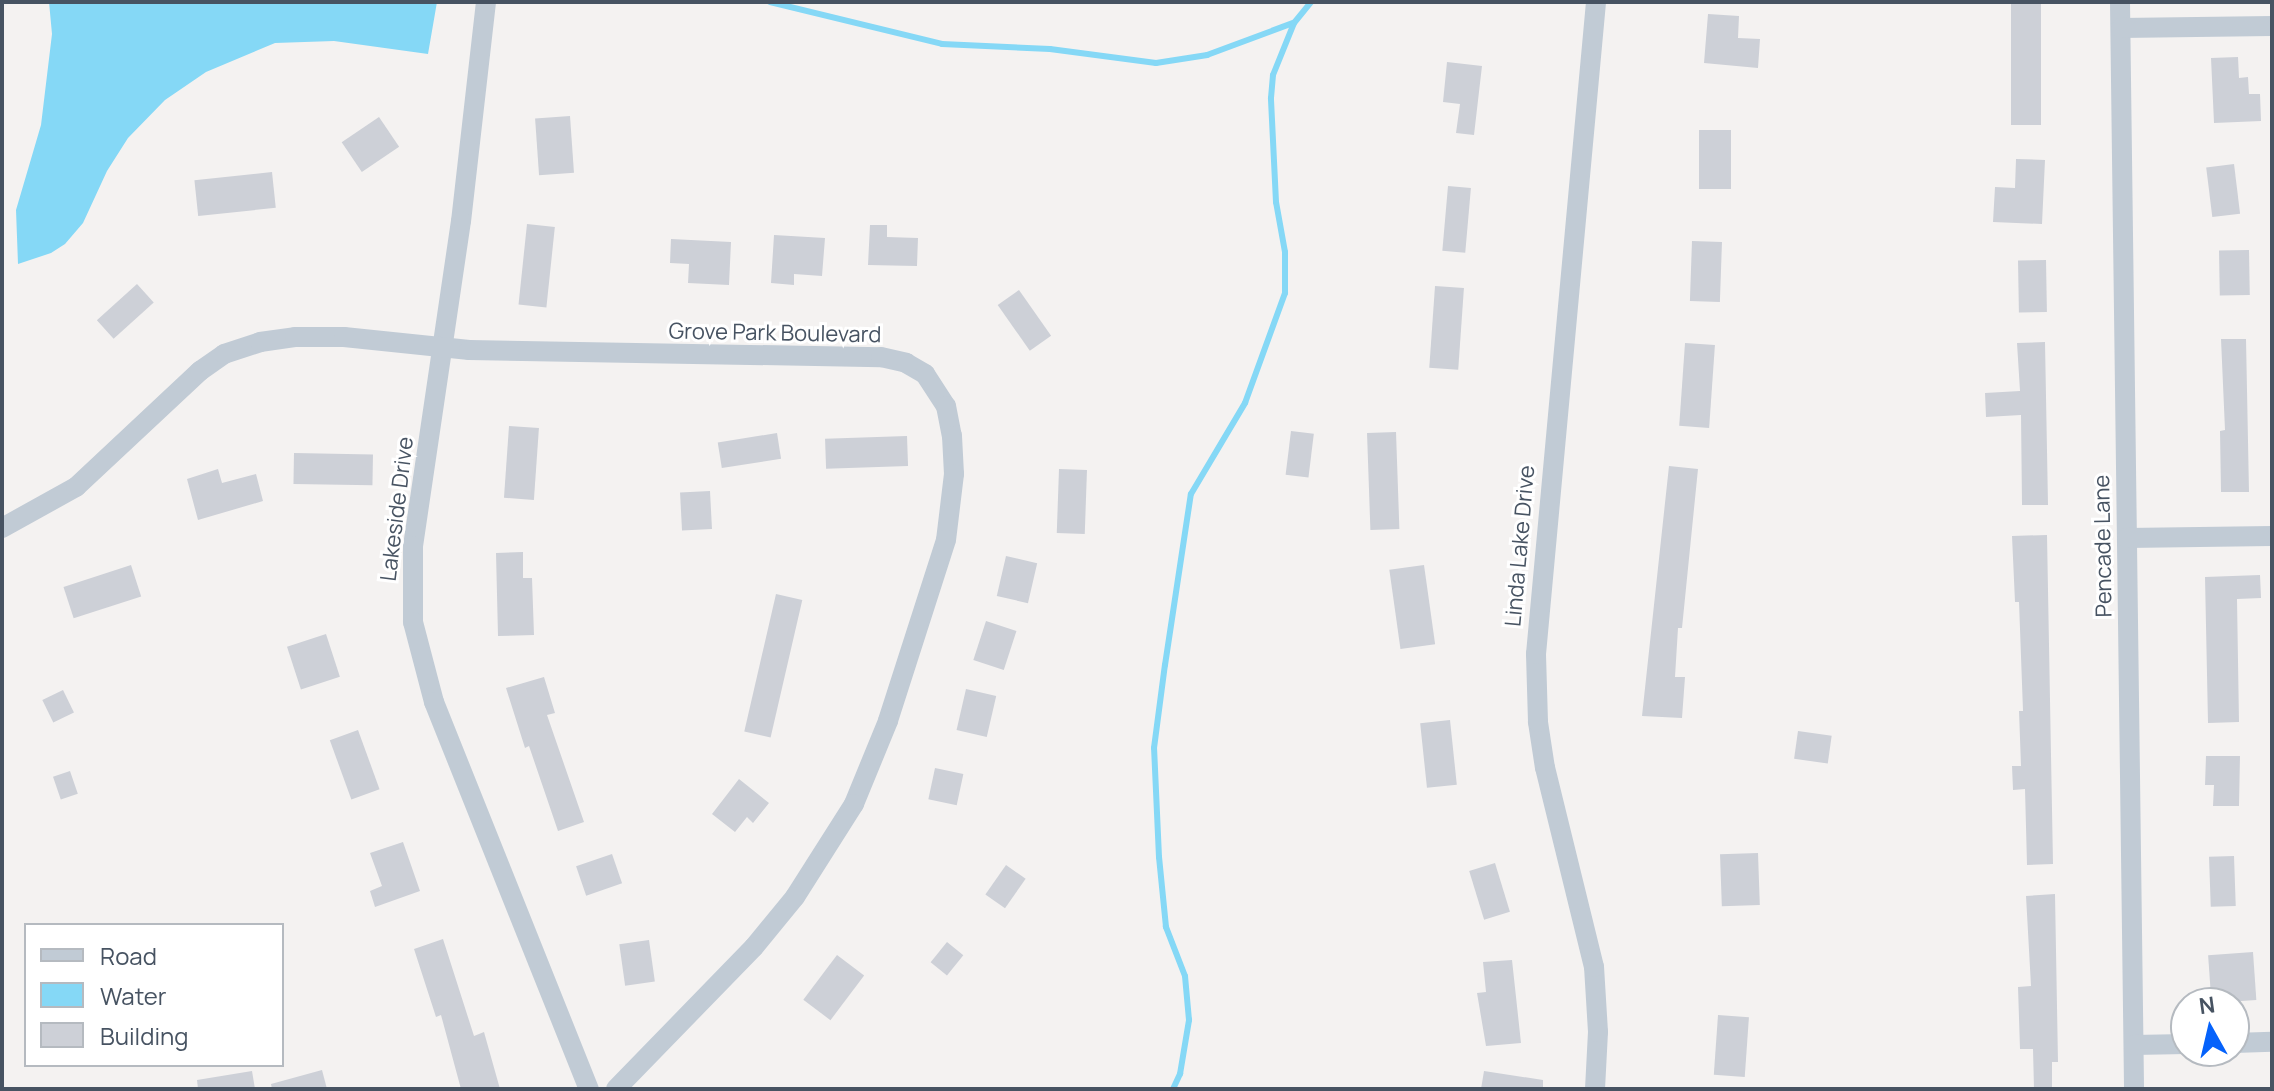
<!DOCTYPE html>
<html>
<head>
<meta charset="utf-8">
<style>
  body { margin:0 }
  #map { position:relative; width:2274px; height:1091px; overflow:hidden; background:#f4f2f1; font-family:Manrope,sans-serif }
  div>[style] { position:absolute }
  .water>* { inset:0; background:#85d8f6 }
  .stream>* { height:6px; margin:-3px; padding:0 3px; transform-origin:3px; border-radius:3px; background:#85d8f6 }
  .building>* { inset:0; background:#cdd0d7; transform-origin:0 0 }
  .minor>* { height:20px; margin:-10px; padding:0 10px; transform-origin:10px; border-radius:10px; background:#c1cbd5 }
  span { translate:-50% -50%; white-space:nowrap; text-align:center; line-height:1.15; -webkit-text-stroke:6px #fff; paint-order:stroke }
  .street-label { font-size:22px; color:#475362 }
  .frame { position:absolute; inset:0; border:4px solid #475362; pointer-events:none }
  .legend { position:absolute; left:24px; top:923px; width:260px; height:144px; box-sizing:border-box; background:#fff; border:2px solid #b5bac0; margin:0; padding:10px 14px; list-style:none; font-size:24px; color:#475362 }
  .legend li { display:flex; align-items:center; gap:16px; height:40px }
  .legend b { width:40px; border:2px solid #b5bac0 }
  .north { position:absolute; left:2170px; top:987px; width:80px; height:80px; box-sizing:border-box; background:#fff; border:2px solid #b5bac0; border-radius:50%; rotate:352deg; font-size:22px; font-weight:700; line-height:32px; text-align:center; color:#475362 }
  .north::after { content:''; display:block; margin:auto; width:28px; height:36px; background:#0562fb; clip-path:polygon(50% 0,100% 100%,50% 72%,0 100%) }
</style>
</head>
<body>
<div id="map">
  <div class="water">
    <div style="clip-path:polygon(49px 2px,437px 2px,428px 54px,334px 41px,275px 43px,206px 72px,165px 100px,128px 138px,107px 171px,83px 223px,65px 244px,51px 253px,18px 264px,16px 210px,41px 125px,52px 34px)"></div>
  </div>
  <div class="stream">
    <div style="left:770px;top:2px;width:177px;rotate:13.7deg"></div>
    <div style="left:942px;top:44px;width:108px;rotate:2.7deg"></div>
    <div style="left:1050px;top:49px;width:107px;rotate:7.5deg"></div>
    <div style="left:1156px;top:63px;width:52px;rotate:-8.9deg"></div>
    <div style="left:1207px;top:55px;width:92px;rotate:-20.4deg"></div>
    <div style="left:1173px;top:1089px;width:17px;rotate:-65deg"></div>
    <div style="left:1180px;top:1074px;width:55px;rotate:-80.5deg"></div>
    <div style="left:1189px;top:1020px;width:44px;rotate:-95.2deg"></div>
    <div style="left:1185px;top:976px;width:53px;rotate:-111.2deg"></div>
    <div style="left:1166px;top:927px;width:70px;rotate:-95.7deg"></div>
    <div style="left:1159px;top:857px;width:109px;rotate:-92.6deg"></div>
    <div style="left:1154px;top:748px;width:84px;rotate:-82.5deg"></div>
    <div style="left:1165px;top:665px;width:173px;rotate:-81.4deg"></div>
    <div style="left:1191px;top:494px;width:106px;rotate:-59.3deg"></div>
    <div style="left:1245px;top:403px;width:117px;rotate:-70deg"></div>
    <div style="left:1285px;top:293px;width:41px;rotate:-90deg"></div>
    <div style="left:1285px;top:252px;width:51px;rotate:-100.2deg"></div>
    <div style="left:1276px;top:202px;width:104px;rotate:-92.8deg"></div>
    <div style="left:1271px;top:98px;width:23px;rotate:-85deg"></div>
    <div style="left:1273px;top:75px;width:56px;rotate:-68deg"></div>
    <div style="left:1294px;top:23px;width:27px;rotate:-51deg"></div>
  </div>
  <div class="building">
    <div style="left:2011px;top:2px;width:30px;height:123px"></div>
    <div style="clip-path:polygon(1708px 14px,1739px 16px,1738px 38px,1760px 39px,1758px 68px,1704px 63px)"></div>
    <div style="clip-path:polygon(2238px 57px,2239px 78px,2248px 77px,2249px 94px,2260px 94px,2261px 121px,2214px 123px,2211px 58px)"></div>
    <div style="clip-path:polygon(1447px 62px,1482px 66px,1474px 135px,1456px 133px,1460px 104px,1443px 102px)"></div>
    <div style="left:570px;top:116px;width:57px;height:35px;rotate:86deg"></div>
    <div style="left:379px;top:117px;width:36px;height:45px;rotate:56deg"></div>
    <div style="left:1699px;top:130px;width:32px;height:59px"></div>
    <div style="clip-path:polygon(2016px 159px,2045px 160px,2042px 224px,1993px 222px,1995px 187px,2015px 188px)"></div>
    <div style="left:2234px;top:164px;width:50px;height:28px;rotate:83deg"></div>
    <div style="left:272px;top:172px;width:36px;height:78px;rotate:84deg"></div>
    <div style="left:1448px;top:186px;width:23px;height:65px;rotate:5deg"></div>
    <div style="left:527px;top:224px;width:28px;height:81px;rotate:6deg"></div>
    <div style="clip-path:polygon(870px 225px,887px 225px,887px 237px,918px 238px,917px 266px,868px 265px)"></div>
    <div style="clip-path:polygon(774px 235px,825px 238px,822px 276px,794px 274px,794px 285px,771px 283px)"></div>
    <div style="clip-path:polygon(671px 239px,731px 242px,729px 285px,688px 283px,689px 264px,670px 263px)"></div>
    <div style="left:1692px;top:241px;width:30px;height:60px;rotate:2deg"></div>
    <div style="left:2249px;top:250px;width:45px;height:30px;rotate:89deg"></div>
    <div style="left:2046px;top:260px;width:52px;height:28px;rotate:89deg"></div>
    <div style="left:137px;top:284px;width:25px;height:54px;rotate:48deg"></div>
    <div style="left:1435px;top:286px;width:29px;height:82px;rotate:4deg"></div>
    <div style="left:1019px;top:290px;width:56px;height:26px;rotate:55deg"></div>
    <div style="clip-path:polygon(2221px 339px,2246px 339px,2249px 492px,2221px 492px,2220px 431px,2225px 430px)"></div>
    <div style="clip-path:polygon(2045px 342px,2048px 505px,2022px 505px,2021px 415px,1986px 417px,1985px 393px,2020px 391px,2017px 343px)"></div>
    <div style="left:1685px;top:343px;width:30px;height:83px;rotate:4deg"></div>
    <div style="left:509px;top:426px;width:30px;height:72px;rotate:4deg"></div>
    <div style="left:1291px;top:431px;width:23px;height:44px;rotate:7deg"></div>
    <div style="left:1396px;top:432px;width:97px;height:29px;rotate:88deg"></div>
    <div style="left:777px;top:433px;width:26px;height:60px;rotate:81deg"></div>
    <div style="left:907px;top:436px;width:30px;height:82px;rotate:88deg"></div>
    <div style="left:294px;top:453px;width:79px;height:31px;rotate:1deg"></div>
    <div style="clip-path:polygon(1669px 466px,1698px 469px,1682px 628px,1678px 628px,1675px 677px,1685px 677px,1682px 718px,1642px 716px)"></div>
    <div style="clip-path:polygon(218px 469px,222px 483px,256px 474px,263px 501px,198px 520px,187px 479px)"></div>
    <div style="left:1059px;top:469px;width:28px;height:64px;rotate:2deg"></div>
    <div style="left:710px;top:491px;width:38px;height:30px;rotate:87deg"></div>
    <div style="clip-path:polygon(2047px 535px,2053px 864px,2027px 865px,2025px 789px,2013px 790px,2012px 766px,2021px 766px,2019px 711px,2023px 711px,2019px 602px,2015px 602px,2012px 536px)"></div>
    <div style="clip-path:polygon(523px 552px,523px 578px,532px 578px,534px 635px,498px 636px,496px 553px)"></div>
    <div style="left:1006px;top:556px;width:32px;height:41px;rotate:13deg"></div>
    <div style="left:131px;top:565px;width:33px;height:71px;rotate:72deg"></div>
    <div style="left:1424px;top:565px;width:80px;height:35px;rotate:82deg"></div>
    <div style="clip-path:polygon(2260px 575px,2261px 598px,2237px 599px,2239px 722px,2208px 723px,2205px 577px)"></div>
    <div style="left:776px;top:594px;width:27px;height:141px;rotate:13deg"></div>
    <div style="left:986px;top:621px;width:32px;height:41px;rotate:18deg"></div>
    <div style="left:326px;top:634px;width:45px;height:41px;rotate:72deg"></div>
    <div style="clip-path:polygon(544px 677px,555px 713px,547px 715px,584px 822px,558px 831px,529px 746px,525px 748px,506px 688px)"></div>
    <div style="left:966px;top:689px;width:31px;height:42px;rotate:13deg"></div>
    <div style="left:63px;top:690px;width:25px;height:23px;rotate:64deg"></div>
    <div style="left:1450px;top:720px;width:65px;height:30px;rotate:84deg"></div>
    <div style="left:358px;top:730px;width:63px;height:30px;rotate:70deg"></div>
    <div style="left:1798px;top:731px;width:34px;height:28px;rotate:8deg"></div>
    <div style="clip-path:polygon(2206px 756px,2240px 756px,2239px 806px,2213px 806px,2214px 785px,2205px 785px)"></div>
    <div style="left:935px;top:768px;width:29px;height:32px;rotate:12deg"></div>
    <div style="left:70px;top:771px;width:24px;height:18px;rotate:71deg"></div>
    <div style="clip-path:polygon(739px 779px,769px 803px,753px 823px,747px 817px,735px 832px,712px 814px)"></div>
    <div style="clip-path:polygon(403px 842px,420px 891px,375px 907px,370px 891px,382px 886px,370px 853px)"></div>
    <div style="left:1758px;top:853px;width:52px;height:38px;rotate:88deg"></div>
    <div style="left:612px;top:854px;width:31px;height:38px;rotate:71deg"></div>
    <div style="left:2234px;top:856px;width:50px;height:25px;rotate:88deg"></div>
    <div style="left:1495px;top:863px;width:51px;height:27px;rotate:73deg"></div>
    <div style="left:1006px;top:865px;width:24px;height:36px;rotate:35deg"></div>
    <div style="clip-path:polygon(2055px 894px,2058px 1062px,2052px 1062px,2052px 1089px,2034px 1089px,2033px 1049px,2020px 1049px,2018px 987px,2031px 986px,2026px 896px)"></div>
    <div style="clip-path:polygon(443px 939px,474px 1036px,484px 1032px,500px 1089px,461px 1089px,441px 1015px,436px 1017px,414px 949px)"></div>
    <div style="left:649px;top:940px;width:42px;height:30px;rotate:82deg"></div>
    <div style="left:947px;top:942px;width:21px;height:26px;rotate:39deg"></div>
    <div style="left:2253px;top:952px;width:48px;height:45px;rotate:86deg"></div>
    <div style="left:837px;top:955px;width:34px;height:56px;rotate:37deg"></div>
    <div style="clip-path:polygon(1512px 960px,1521px 1043px,1486px 1046px,1477px 993px,1486px 992px,1483px 962px)"></div>
    <div style="left:1718px;top:1015px;width:31px;height:60px;rotate:4deg"></div>
    <div style="clip-path:polygon(322px 1070px,327px 1089px,272px 1089px,271px 1084px)"></div>
    <div style="clip-path:polygon(252px 1071px,255px 1089px,198px 1089px,197px 1080px)"></div>
    <div style="clip-path:polygon(1484px 1071px,1543px 1080px,1543px 1089px,1481px 1089px)"></div>
  </div>
  <div class="minor">
    <div style="left:486px;top:2px;width:220px;rotate:96.5deg"></div>
    <div style="left:461px;top:221px;width:329px;rotate:98.4deg"></div>
    <div style="left:413px;top:546px;width:76px;rotate:90deg"></div>
    <div style="left:413px;top:622px;width:83px;rotate:75.3deg"></div>
    <div style="left:434px;top:702px;width:417px;rotate:68.2deg"></div>
    <div style="left:2120px;top:2px;width:1087px;rotate:89.26deg"></div>
    <div style="left:2121px;top:28px;width:151px;rotate:-0.8deg"></div>
    <div style="left:2px;top:528px;width:85px;rotate:-29deg"></div>
    <div style="left:76px;top:487px;width:170px;rotate:-43.1deg"></div>
    <div style="left:200px;top:371px;width:29px;rotate:-35deg"></div>
    <div style="left:224px;top:354px;width:38px;rotate:-18deg"></div>
    <div style="left:260px;top:342px;width:35px;rotate:-8deg"></div>
    <div style="left:295px;top:337px;width:49px"></div>
    <div style="left:344px;top:337px;width:126px;rotate:5.9deg"></div>
    <div style="left:469px;top:350px;width:412px;rotate:1deg"></div>
    <div style="left:881px;top:357px;width:26px;rotate:13deg"></div>
    <div style="left:906px;top:363px;width:22px;rotate:30deg"></div>
    <div style="left:925px;top:374px;width:38px;rotate:57deg"></div>
    <div style="left:946px;top:406px;width:31px;rotate:79deg"></div>
    <div style="left:952px;top:436px;width:38px;rotate:87deg"></div>
    <div style="left:954px;top:474px;width:66px;rotate:96.9deg"></div>
    <div style="left:946px;top:540px;width:190px;rotate:107.8deg"></div>
    <div style="left:888px;top:721px;width:90px;rotate:112.3deg"></div>
    <div style="left:854px;top:804px;width:110px;rotate:122.4deg"></div>
    <div style="left:795px;top:897px;width:65px;rotate:129.4deg"></div>
    <div style="left:754px;top:947px;width:198px;rotate:134.2deg"></div>
    <div style="left:2127px;top:538px;width:145px;rotate:-0.8deg"></div>
    <div style="left:2234px;top:1043px;width:38px;rotate:-2deg"></div>
    <div style="left:2134px;top:1045px;width:52px;rotate:-1.1deg"></div>
    <div style="left:1595px;top:1089px;width:57px;rotate:-87deg"></div>
    <div style="left:1598px;top:1032px;width:65px;rotate:-93.5deg"></div>
    <div style="left:1594px;top:967px;width:205px;rotate:-103.8deg"></div>
    <div style="left:1545px;top:768px;width:47px;rotate:-98.7deg"></div>
    <div style="left:1538px;top:722px;width:68px;rotate:-91.7deg"></div>
    <div style="left:1536px;top:654px;width:655px;rotate:-84.74deg"></div>
  </div>
  <div class="street-label">
    <span style="left:775px;top:333px;rotate:1deg">Grove Park Boulevard</span>
    <span style="left:397px;top:509px;rotate:-83deg">Lakeside Drive</span>
    <span style="left:1520px;top:546px;rotate:-85deg">Linda Lake Drive</span>
    <span style="left:2103px;top:546px;rotate:-91deg">Pencade Lane</span>
  </div>
  <div class="frame"></div>
  <ul class="legend">
  <li><b style="height:10px;background:#c1cbd5"></b>Road</li>
  <li><b style="height:22px;background:#85d8f6"></b>Water</li>
  <li><b style="height:22px;background:#cdd0d7"></b>Building</li>
  </ul>
  <div class="north">N</div>
</div>
</body>
</html>
